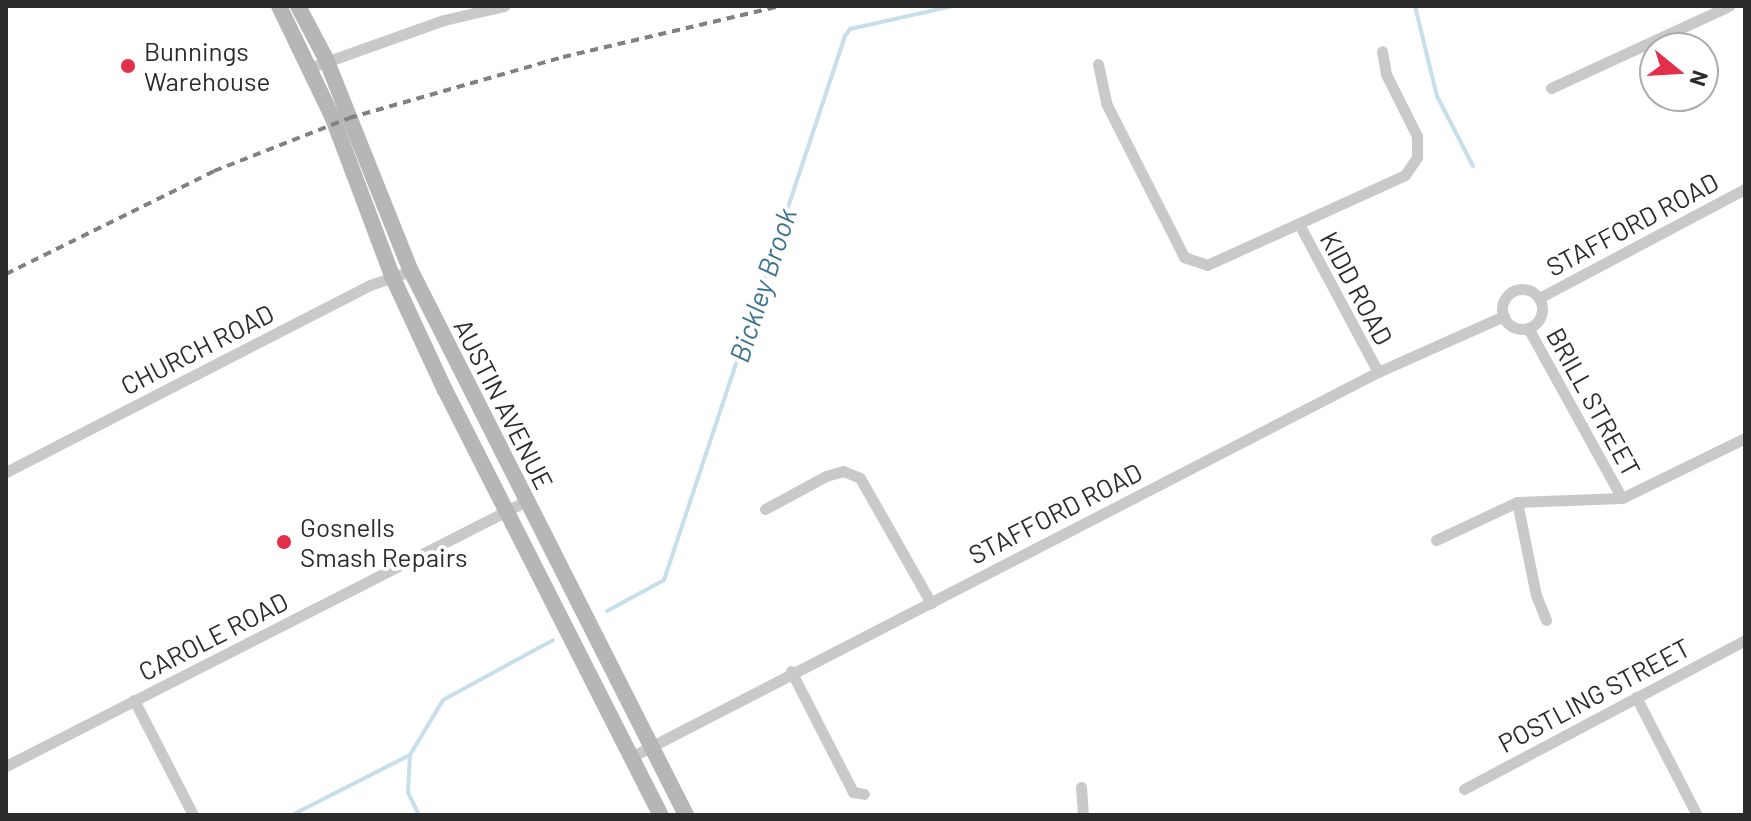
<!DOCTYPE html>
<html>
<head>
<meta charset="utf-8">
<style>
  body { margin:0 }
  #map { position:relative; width:1751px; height:821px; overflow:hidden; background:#fff; font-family:Barlow,sans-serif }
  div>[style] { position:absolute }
  .stream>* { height:4px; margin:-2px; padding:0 2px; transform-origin:2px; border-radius:2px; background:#c6dfea }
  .minor>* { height:11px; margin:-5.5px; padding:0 5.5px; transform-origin:5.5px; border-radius:5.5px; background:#c9c9c9 }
  .minor>.ring { margin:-5.5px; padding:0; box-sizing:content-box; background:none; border:11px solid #c9c9c9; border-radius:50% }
  .secondary>* { height:16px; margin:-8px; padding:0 8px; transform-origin:8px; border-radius:8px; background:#b6b6b6 }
  .rail>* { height:4px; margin-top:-2px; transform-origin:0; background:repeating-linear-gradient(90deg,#818181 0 8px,transparent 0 14px) }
  .dots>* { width:22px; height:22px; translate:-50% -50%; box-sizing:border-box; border:4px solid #fff; border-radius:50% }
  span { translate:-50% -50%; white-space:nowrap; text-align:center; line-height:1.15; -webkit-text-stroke:8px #fff; paint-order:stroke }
  .poi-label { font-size:26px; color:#2c2c2c }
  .left { translate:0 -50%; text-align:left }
  .street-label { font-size:26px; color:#2c2c2c }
  .water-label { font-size:28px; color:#3c748d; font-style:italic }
  .frame { position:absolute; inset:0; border:8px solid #2c2c2c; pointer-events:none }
  .north { position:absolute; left:1639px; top:32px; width:80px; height:80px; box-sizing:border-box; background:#fff; border:2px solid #ababab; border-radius:50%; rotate:108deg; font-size:22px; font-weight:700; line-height:32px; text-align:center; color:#2c2c2c }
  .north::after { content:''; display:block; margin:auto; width:28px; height:36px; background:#e32f4c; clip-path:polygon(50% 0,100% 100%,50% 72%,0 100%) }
</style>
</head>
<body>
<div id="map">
  <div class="stream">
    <div style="left:1415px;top:6px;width:93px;rotate:76.3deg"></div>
    <div style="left:1437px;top:96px;width:79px;rotate:62.8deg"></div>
    <div style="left:607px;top:611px;width:65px;rotate:-28.5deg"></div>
    <div style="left:664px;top:580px;width:573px;rotate:-71.6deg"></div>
    <div style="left:845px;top:36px;width:9px;rotate:-54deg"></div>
    <div style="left:850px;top:29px;width:106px;rotate:-12.6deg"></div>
    <div style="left:292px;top:815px;width:132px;rotate:-27deg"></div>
    <div style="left:419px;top:815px;width:25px;rotate:-116deg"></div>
    <div style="left:408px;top:792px;width:37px;rotate:-87deg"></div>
    <div style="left:410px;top:755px;width:64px;rotate:-59deg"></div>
    <div style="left:443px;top:700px;width:125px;rotate:-28.6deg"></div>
  </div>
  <div class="minor">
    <div style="left:1098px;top:64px;width:40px;rotate:78deg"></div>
    <div style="left:1106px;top:103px;width:173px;rotate:63.1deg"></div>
    <div style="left:1184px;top:257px;width:24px;rotate:19deg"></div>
    <div style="left:1207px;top:265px;width:217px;rotate:-24.4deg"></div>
    <div style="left:1405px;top:175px;width:22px;rotate:-56deg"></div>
    <div style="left:1417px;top:157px;width:21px;rotate:-90deg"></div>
    <div style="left:1417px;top:136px;width:69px;rotate:-116.6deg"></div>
    <div style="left:1386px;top:74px;width:23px;rotate:-100deg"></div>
    <div style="left:309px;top:68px;width:143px;rotate:-19.6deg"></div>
    <div style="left:444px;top:20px;width:62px;rotate:-13.1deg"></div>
    <div style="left:1551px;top:88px;width:196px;rotate:-24.7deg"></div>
    <div style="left:1299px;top:224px;width:168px;rotate:61.9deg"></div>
    <div class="ring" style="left:1502px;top:289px;width:29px;height:29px"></div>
    <div style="left:1539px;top:298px;width:233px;rotate:-27.9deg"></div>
    <div style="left:1528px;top:328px;width:194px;rotate:61.1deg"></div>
    <div style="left:6px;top:472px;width:409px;rotate:-27.2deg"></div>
    <div style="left:370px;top:285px;width:43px;rotate:-18.9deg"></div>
    <div style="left:1517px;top:502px;width:95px;rotate:78.5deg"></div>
    <div style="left:1536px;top:595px;width:27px;rotate:68deg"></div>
    <div style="left:765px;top:509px;width:69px;rotate:-28.4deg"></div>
    <div style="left:826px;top:476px;width:18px;rotate:-16deg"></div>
    <div style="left:843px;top:471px;width:18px;rotate:22deg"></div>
    <div style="left:860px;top:478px;width:144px;rotate:60.4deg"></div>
    <div style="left:1436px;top:540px;width:89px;rotate:-25.1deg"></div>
    <div style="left:1517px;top:502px;width:105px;rotate:-2.2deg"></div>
    <div style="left:1622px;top:498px;width:137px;rotate:-26deg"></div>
    <div style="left:791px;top:671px;width:136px;rotate:62.9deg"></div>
    <div style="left:853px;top:792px;width:11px;rotate:10deg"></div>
    <div style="left:1636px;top:697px;width:133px;rotate:62.7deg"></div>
    <div style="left:134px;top:700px;width:129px;rotate:62.8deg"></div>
    <div style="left:631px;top:757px;width:840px;rotate:-27.27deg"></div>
    <div style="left:1378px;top:372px;width:138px;rotate:-24deg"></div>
    <div style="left:6px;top:766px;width:584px;rotate:-27deg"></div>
    <div style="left:1081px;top:787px;width:28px;rotate:86deg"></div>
    <div style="left:1464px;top:789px;width:318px;rotate:-27.9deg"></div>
  </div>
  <div class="secondary">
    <div style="left:279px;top:6px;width:122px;rotate:64.3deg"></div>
    <div style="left:332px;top:116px;width:171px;rotate:69.4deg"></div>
    <div style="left:392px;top:276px;width:126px;rotate:65.1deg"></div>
    <div style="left:445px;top:390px;width:477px;rotate:63.1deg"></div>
    <div style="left:298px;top:6px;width:60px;rotate:62.2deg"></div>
    <div style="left:326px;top:59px;width:228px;rotate:68.2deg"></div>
    <div style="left:411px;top:271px;width:610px;rotate:63.18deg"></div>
  </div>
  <div class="rail">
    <div style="left:6px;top:274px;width:232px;rotate:-26.3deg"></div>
    <div style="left:214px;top:171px;width:145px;rotate:-21.4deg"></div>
    <div style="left:349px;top:118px;width:223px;rotate:-15.9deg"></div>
    <div style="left:563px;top:57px;width:223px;rotate:-13.2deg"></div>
  </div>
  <div class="dots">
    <div style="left:128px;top:66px;background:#e32f4c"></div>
    <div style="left:284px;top:542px;background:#e32f4c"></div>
  </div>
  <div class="poi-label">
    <span class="left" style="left:144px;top:66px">Bunnings<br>Warehouse</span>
    <span class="left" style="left:300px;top:542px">Gosnells<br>Smash Repairs</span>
  </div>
  <div class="street-label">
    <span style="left:1632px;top:224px;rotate:-28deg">STAFFORD ROAD</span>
    <span style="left:1357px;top:288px;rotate:62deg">KIDD ROAD</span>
    <span style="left:197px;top:349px;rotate:-27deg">CHURCH ROAD</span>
    <span style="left:1594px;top:402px;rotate:61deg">BRILL STREET</span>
    <span style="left:504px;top:404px;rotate:63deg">AUSTIN AVENUE</span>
    <span style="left:1055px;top:513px;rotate:-27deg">STAFFORD ROAD</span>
    <span style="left:213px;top:636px;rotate:-27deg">CAROLE ROAD</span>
    <span style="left:1594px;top:695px;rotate:-28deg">POSTLING STREET</span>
  </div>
  <div class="water-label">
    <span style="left:762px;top:285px;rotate:-72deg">Bickley Brook</span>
  </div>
  <div class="frame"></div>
  <div class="north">N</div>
</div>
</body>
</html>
